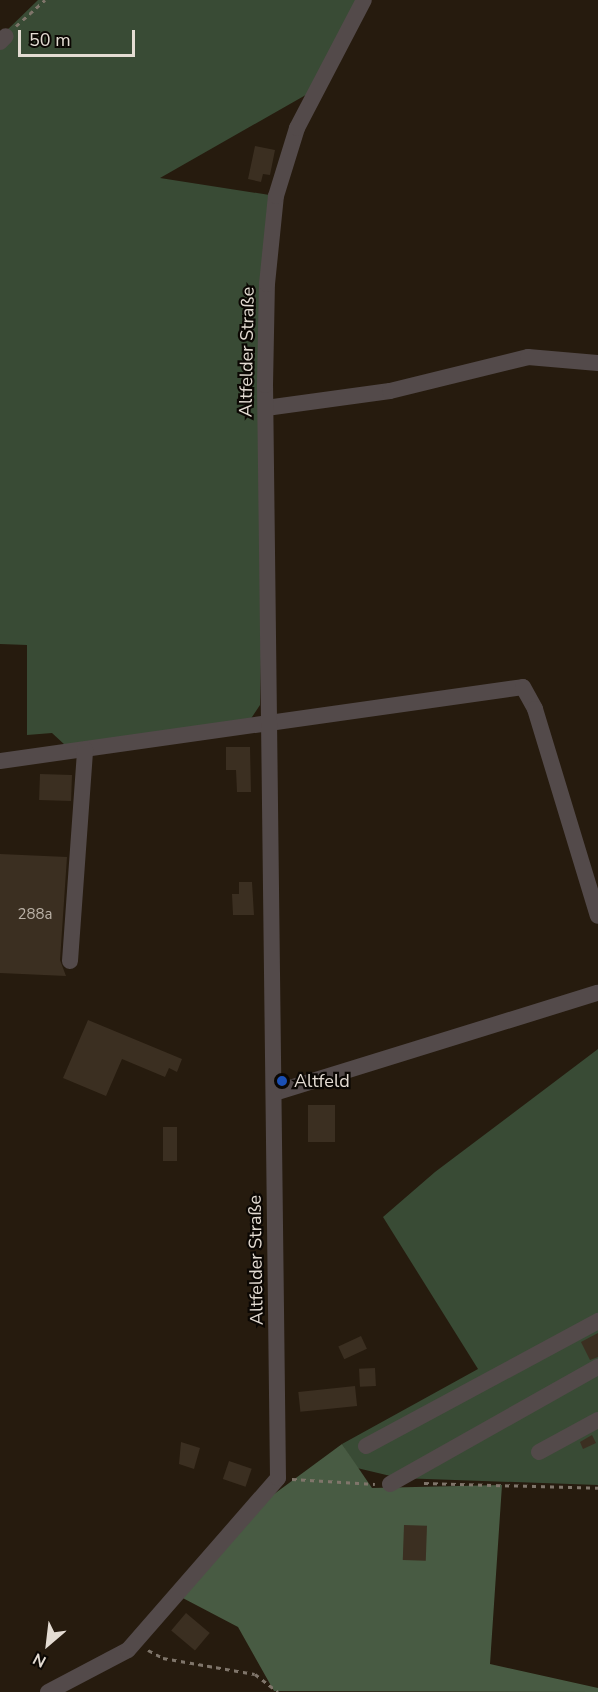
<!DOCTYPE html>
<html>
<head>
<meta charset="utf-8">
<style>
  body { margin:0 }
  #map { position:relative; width:598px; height:1692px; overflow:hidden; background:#261b0e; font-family:"Nunito Sans",sans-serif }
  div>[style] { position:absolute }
  .green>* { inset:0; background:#394b35 }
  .forest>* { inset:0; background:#485b43 }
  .building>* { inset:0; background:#3b2f21; transform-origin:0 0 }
  .path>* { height:3px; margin-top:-1.5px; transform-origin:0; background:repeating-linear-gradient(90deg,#7f756a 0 4.5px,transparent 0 9px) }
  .minor>* { height:16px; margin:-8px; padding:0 8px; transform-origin:8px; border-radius:8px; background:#534a4a }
  .dots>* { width:16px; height:16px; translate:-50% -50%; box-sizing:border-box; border:3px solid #0b0703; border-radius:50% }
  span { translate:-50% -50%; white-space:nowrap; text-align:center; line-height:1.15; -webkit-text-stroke:4.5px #0b0703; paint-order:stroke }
  .number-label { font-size:15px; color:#bab1a6 }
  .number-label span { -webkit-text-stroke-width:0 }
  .street-label { font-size:18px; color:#e4dcd3 }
  .poi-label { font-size:18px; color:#e4dcd3 }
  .left { translate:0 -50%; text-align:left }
  .north { position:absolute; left:18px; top:1614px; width:60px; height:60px; -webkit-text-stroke:4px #0b0703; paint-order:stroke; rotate:208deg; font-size:16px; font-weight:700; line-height:24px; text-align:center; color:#e4dcd3 }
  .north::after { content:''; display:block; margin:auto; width:21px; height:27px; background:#e4dcd3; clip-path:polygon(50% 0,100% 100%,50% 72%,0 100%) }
  .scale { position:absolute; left:18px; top:30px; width:117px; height:27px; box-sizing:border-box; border:3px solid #e4dcd3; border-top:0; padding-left:8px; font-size:18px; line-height:21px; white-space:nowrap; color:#e4dcd3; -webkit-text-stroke:4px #0b0703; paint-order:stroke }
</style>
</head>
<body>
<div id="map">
  <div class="green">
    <div style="clip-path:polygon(38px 0,364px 0,318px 88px,160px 178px,276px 196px,266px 408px,260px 705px,250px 720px,65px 745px,52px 733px,27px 735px,27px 645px,0 644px,0 37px)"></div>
    <div style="clip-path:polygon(598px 1049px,598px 1485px,399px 1478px,357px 1468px,342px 1444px,478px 1369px,383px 1217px,435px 1172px)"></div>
  </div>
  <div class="forest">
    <div style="clip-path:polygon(342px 1444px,372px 1488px,502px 1485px,490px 1664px,598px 1688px,598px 1692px,274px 1691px,238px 1627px,177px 1595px,266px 1500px)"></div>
  </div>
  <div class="building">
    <div style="clip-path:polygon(255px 146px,275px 150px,270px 175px,263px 174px,261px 182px,248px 179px)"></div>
    <div style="clip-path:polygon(226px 747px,250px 747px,251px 792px,237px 792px,236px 770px,226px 770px)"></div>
    <div style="left:40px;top:774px;width:32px;height:26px;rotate:2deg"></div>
    <div style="clip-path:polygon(0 854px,67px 857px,60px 960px,66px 976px,0 973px)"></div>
    <div style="clip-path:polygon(239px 882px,252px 882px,254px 915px,233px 915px,232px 894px,239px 894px)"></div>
    <div style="clip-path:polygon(88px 1020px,182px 1059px,177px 1072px,169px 1068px,165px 1077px,122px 1059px,106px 1096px,63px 1078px)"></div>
    <div style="left:308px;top:1105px;width:27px;height:37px"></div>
    <div style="left:163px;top:1127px;width:14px;height:34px"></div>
    <div style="clip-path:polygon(598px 1333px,598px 1357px,590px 1360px,581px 1342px)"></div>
    <div style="left:361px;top:1336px;width:14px;height:25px;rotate:65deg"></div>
    <div style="left:375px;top:1368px;width:18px;height:16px;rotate:87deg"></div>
    <div style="left:355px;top:1386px;width:20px;height:57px;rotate:84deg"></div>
    <div style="clip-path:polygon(592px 1435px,596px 1443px,583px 1449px,580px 1442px)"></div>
    <div style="clip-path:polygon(181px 1442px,200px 1448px,194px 1469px,179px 1464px)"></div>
    <div style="left:229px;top:1461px;width:24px;height:19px;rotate:19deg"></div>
    <div style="left:404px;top:1525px;width:23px;height:35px;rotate:2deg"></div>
    <div style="left:186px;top:1613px;width:31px;height:23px;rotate:40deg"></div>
  </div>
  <div class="path">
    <div style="left:16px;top:26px;width:39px;rotate:-42deg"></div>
    <div style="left:292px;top:1479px;width:83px;rotate:3.4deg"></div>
    <div style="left:424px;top:1483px;width:174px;rotate:1.6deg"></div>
    <div style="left:148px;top:1650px;width:17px;rotate:28deg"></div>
    <div style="left:163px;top:1658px;width:93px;rotate:9.9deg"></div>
    <div style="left:255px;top:1674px;width:29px;rotate:38deg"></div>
  </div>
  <div class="minor">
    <div style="left:0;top:42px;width:8px;rotate:-45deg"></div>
    <div style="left:266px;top:408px;width:125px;rotate:-7.8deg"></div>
    <div style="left:390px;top:391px;width:142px;rotate:-13.8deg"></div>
    <div style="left:528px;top:357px;width:70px;rotate:4.9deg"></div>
    <div style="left:0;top:761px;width:528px;rotate:-8.05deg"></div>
    <div style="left:523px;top:687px;width:25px;rotate:61deg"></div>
    <div style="left:535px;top:709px;width:216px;rotate:73.1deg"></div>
    <div style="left:70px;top:961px;width:212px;rotate:-85.9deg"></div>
    <div style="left:274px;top:1093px;width:339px;rotate:-17.2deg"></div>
    <div style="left:366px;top:1446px;width:264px;rotate:-28.3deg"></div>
    <div style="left:539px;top:1452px;width:67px;rotate:-28.5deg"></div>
    <div style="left:390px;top:1484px;width:239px;rotate:-29.4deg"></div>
    <div style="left:48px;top:1692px;width:90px;rotate:-27.7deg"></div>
    <div style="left:128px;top:1650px;width:228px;rotate:-48.9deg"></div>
    <div style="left:278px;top:1478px;width:1093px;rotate:-90.68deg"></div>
    <div style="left:265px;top:385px;width:101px;rotate:-88.9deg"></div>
    <div style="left:267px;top:284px;width:88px;rotate:-84.2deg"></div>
    <div style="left:276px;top:196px;width:71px;rotate:-72.8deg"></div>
    <div style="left:297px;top:128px;width:144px;rotate:-62.4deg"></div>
  </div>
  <div class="dots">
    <div style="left:282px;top:1081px;background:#1a4fb4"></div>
  </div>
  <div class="number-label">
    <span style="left:35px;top:915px">288a</span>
  </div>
  <div class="street-label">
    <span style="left:247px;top:352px;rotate:-89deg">Altfelder Straße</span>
    <span style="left:256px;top:1260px;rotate:-91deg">Altfelder Straße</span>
  </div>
  <div class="poi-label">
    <span class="left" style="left:294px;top:1081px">Altfeld</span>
  </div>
  <div class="north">N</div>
  <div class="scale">50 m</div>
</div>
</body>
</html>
